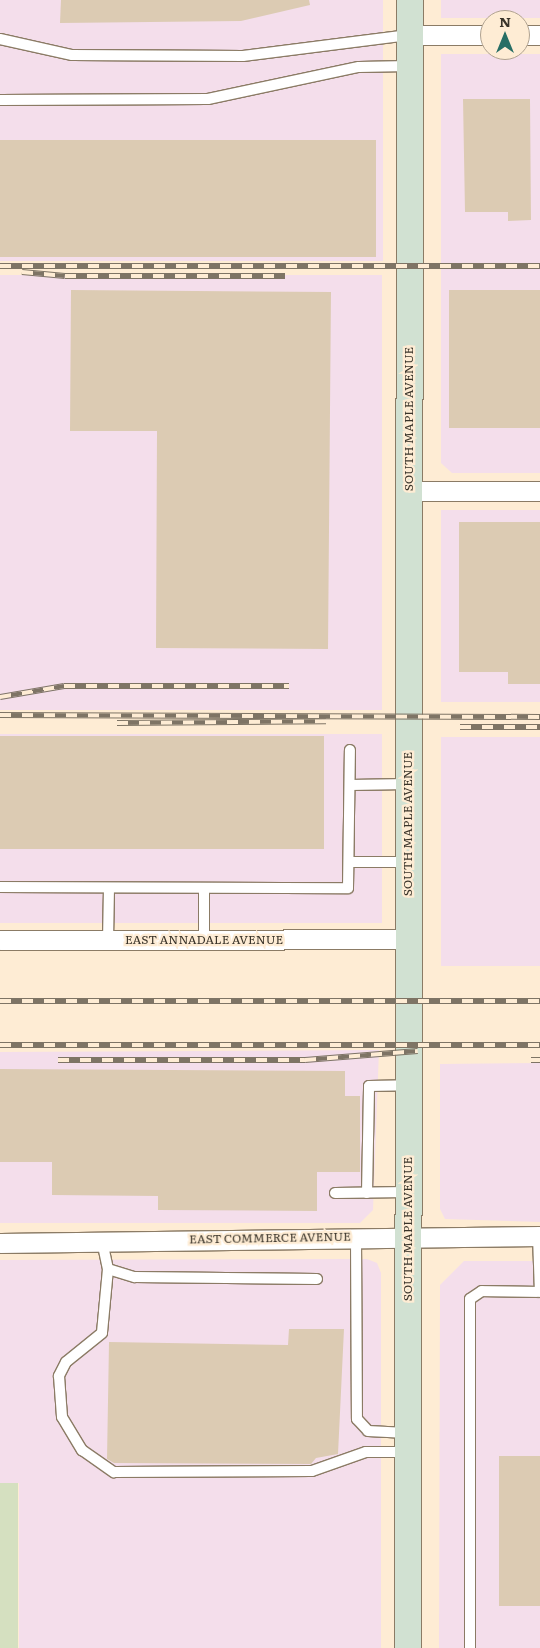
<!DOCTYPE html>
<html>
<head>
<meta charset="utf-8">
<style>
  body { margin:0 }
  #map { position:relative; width:540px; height:1648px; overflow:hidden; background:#feecd4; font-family:Literata,serif }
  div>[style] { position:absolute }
  .industrial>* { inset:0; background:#f4deeb; transform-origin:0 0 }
  .green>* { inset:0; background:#d5e0c0; transform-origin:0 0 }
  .building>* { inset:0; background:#dccbb3; transform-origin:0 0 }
  .roads { filter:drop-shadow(1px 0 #8b7b65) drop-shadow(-1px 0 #8b7b65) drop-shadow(0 1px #8b7b65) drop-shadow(0 -1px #8b7b65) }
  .lane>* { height:10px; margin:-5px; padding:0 5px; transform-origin:5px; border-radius:5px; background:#fff }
  .street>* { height:19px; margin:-9.5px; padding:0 9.5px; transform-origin:9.5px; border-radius:9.5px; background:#fff }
  .secondary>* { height:26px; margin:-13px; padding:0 13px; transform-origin:13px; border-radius:13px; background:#d1e1d2 }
  .rail>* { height:5.5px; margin-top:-2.75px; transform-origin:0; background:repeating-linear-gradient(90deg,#feecd4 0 11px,#7e7465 0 22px); box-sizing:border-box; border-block:1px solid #7e7465 }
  span { translate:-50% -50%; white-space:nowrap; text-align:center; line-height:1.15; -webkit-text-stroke:4.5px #feecd4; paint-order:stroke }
  .street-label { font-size:12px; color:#3a342a }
  .north { position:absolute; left:480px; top:10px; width:50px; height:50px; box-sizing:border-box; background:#feecd4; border:1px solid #b0a290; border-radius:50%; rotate:0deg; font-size:14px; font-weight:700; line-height:20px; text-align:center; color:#3a342a }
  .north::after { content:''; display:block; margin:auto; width:18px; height:22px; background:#276e65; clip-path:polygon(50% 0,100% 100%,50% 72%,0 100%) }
</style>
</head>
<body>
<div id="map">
  <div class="industrial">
    <div style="left:0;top:0;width:383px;height:261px"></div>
    <div style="left:441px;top:0;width:99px;height:18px"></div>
    <div style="clip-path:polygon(441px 54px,540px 54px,540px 473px,452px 473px,441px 463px)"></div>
    <div style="left:382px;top:275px;width:435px;height:382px;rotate:90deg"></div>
    <div style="left:441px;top:510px;width:99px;height:192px"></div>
    <div style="left:0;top:734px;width:382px;height:189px"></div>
    <div style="left:441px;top:737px;width:99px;height:229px"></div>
    <div style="clip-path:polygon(379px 1050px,373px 1210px,360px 1223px,0 1223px,0 1052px)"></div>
    <div style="clip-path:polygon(540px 1063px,540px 1222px,445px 1219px,440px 1209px,440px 1064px)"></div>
    <div style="clip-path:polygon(367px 1259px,377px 1263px,381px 1273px,381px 1648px,19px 1648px,19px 1483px,0 1483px,0 1260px)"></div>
    <div style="clip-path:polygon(464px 1261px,540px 1261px,540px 1648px,439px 1648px,440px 1285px)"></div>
  </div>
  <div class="green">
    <div style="left:0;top:1483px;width:18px;height:165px"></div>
  </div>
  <div class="building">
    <div style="clip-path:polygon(61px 0,309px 0,310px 5px,241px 21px,60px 23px)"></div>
    <div style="clip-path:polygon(463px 99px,530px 99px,531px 220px,508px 221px,508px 212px,465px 212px)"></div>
    <div style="left:0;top:140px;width:376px;height:117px"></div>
    <div style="clip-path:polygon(71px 290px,331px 292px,328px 649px,156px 648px,157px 431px,70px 431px)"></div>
    <div style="left:449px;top:290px;width:91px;height:138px"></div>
    <div style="clip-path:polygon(459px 522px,540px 522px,540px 684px,508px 684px,508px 672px,459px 672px)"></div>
    <div style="left:0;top:736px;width:324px;height:113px"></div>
    <div style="clip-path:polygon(0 1069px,345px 1071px,345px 1096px,360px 1096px,360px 1172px,317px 1172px,317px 1211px,158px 1210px,158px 1196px,52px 1195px,52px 1162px,0 1162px)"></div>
    <div style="clip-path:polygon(289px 1329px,344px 1329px,338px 1454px,316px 1458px,311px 1464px,114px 1463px,107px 1459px,109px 1342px,288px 1345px)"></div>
    <div style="left:499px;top:1456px;width:41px;height:150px"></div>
  </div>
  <div class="roads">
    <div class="lane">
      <div style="left:0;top:39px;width:74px;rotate:12.5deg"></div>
      <div style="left:72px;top:55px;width:171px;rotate:0.3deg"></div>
      <div style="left:243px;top:56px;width:167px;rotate:-7.2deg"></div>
      <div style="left:0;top:100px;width:208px;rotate:-0.3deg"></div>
      <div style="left:208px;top:99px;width:154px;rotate:-12deg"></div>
      <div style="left:359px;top:67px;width:49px;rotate:-1.2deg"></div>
      <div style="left:350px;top:785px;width:58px;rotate:-1deg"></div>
      <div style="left:349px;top:862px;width:59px"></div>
      <div style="left:0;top:887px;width:348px;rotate:0.2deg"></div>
      <div style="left:348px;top:888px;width:138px;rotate:-89.2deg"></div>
      <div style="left:204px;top:888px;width:52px;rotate:90deg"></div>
      <div style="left:108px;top:940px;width:51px;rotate:-88.9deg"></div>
      <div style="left:335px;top:1193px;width:72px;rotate:-0.8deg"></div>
      <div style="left:367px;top:1193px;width:107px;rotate:-88.9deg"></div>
      <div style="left:369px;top:1086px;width:39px;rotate:-1deg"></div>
      <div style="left:538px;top:1236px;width:56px;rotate:88deg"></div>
      <div style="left:356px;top:1237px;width:182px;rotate:89.7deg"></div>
      <div style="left:357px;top:1419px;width:16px;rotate:47deg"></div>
      <div style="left:368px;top:1431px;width:39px;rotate:3deg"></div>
      <div style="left:102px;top:1241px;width:29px;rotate:78deg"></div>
      <div style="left:108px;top:1269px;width:28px;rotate:17deg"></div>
      <div style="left:135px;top:1277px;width:182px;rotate:0.6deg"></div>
      <div style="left:108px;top:1269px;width:64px;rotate:95.4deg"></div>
      <div style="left:102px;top:1333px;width:46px;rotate:141.1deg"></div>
      <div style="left:66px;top:1362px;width:16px;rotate:117deg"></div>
      <div style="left:59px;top:1376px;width:41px;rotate:85.8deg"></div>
      <div style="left:62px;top:1417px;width:39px;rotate:59deg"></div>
      <div style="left:82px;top:1450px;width:39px;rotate:35deg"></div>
      <div style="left:114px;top:1472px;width:198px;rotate:-0.3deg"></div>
      <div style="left:312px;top:1471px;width:57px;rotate:-19.4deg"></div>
      <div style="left:366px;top:1452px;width:41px"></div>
      <div style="left:470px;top:1648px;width:349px;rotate:-90deg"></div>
      <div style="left:470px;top:1299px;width:14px;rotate:-34deg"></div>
      <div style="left:482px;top:1291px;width:55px;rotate:1deg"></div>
    </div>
    <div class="street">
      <div style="left:409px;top:35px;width:81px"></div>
      <div style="left:520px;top:35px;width:20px"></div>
      <div style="left:409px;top:491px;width:131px"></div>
      <div style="left:0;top:940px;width:408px;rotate:-0.1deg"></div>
      <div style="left:0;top:1243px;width:540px;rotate:-0.74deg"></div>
    </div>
    <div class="secondary">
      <div style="left:408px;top:1648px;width:1648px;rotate:-89.93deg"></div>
    </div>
  </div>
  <div class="rail">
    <div style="left:0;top:266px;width:540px"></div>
    <div style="left:22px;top:272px;width:43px;rotate:5.3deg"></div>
    <div style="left:65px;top:276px;width:220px"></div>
    <div style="left:0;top:697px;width:65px;rotate:-9.8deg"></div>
    <div style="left:64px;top:686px;width:225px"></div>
    <div style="left:0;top:715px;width:540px;rotate:0.21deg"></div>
    <div style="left:117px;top:723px;width:209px;rotate:-0.5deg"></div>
    <div style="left:460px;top:727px;width:80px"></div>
    <div style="left:0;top:1001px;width:540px"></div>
    <div style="left:0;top:1045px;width:540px"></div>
    <div style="left:58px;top:1060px;width:247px"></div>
    <div style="left:305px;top:1060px;width:113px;rotate:-4.6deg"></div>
    <div style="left:531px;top:1060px;width:9px"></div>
  </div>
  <div class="street-label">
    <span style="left:409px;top:419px;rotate:-90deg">SOUTH MAPLE AVENUE</span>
    <span style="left:408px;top:824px;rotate:-90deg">SOUTH MAPLE AVENUE</span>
    <span style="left:204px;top:940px">EAST ANNADALE AVENUE</span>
    <span style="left:408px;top:1229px;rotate:-90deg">SOUTH MAPLE AVENUE</span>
    <span style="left:270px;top:1238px;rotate:-1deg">EAST COMMERCE AVENUE</span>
  </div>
  <div class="north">N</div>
</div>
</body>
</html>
